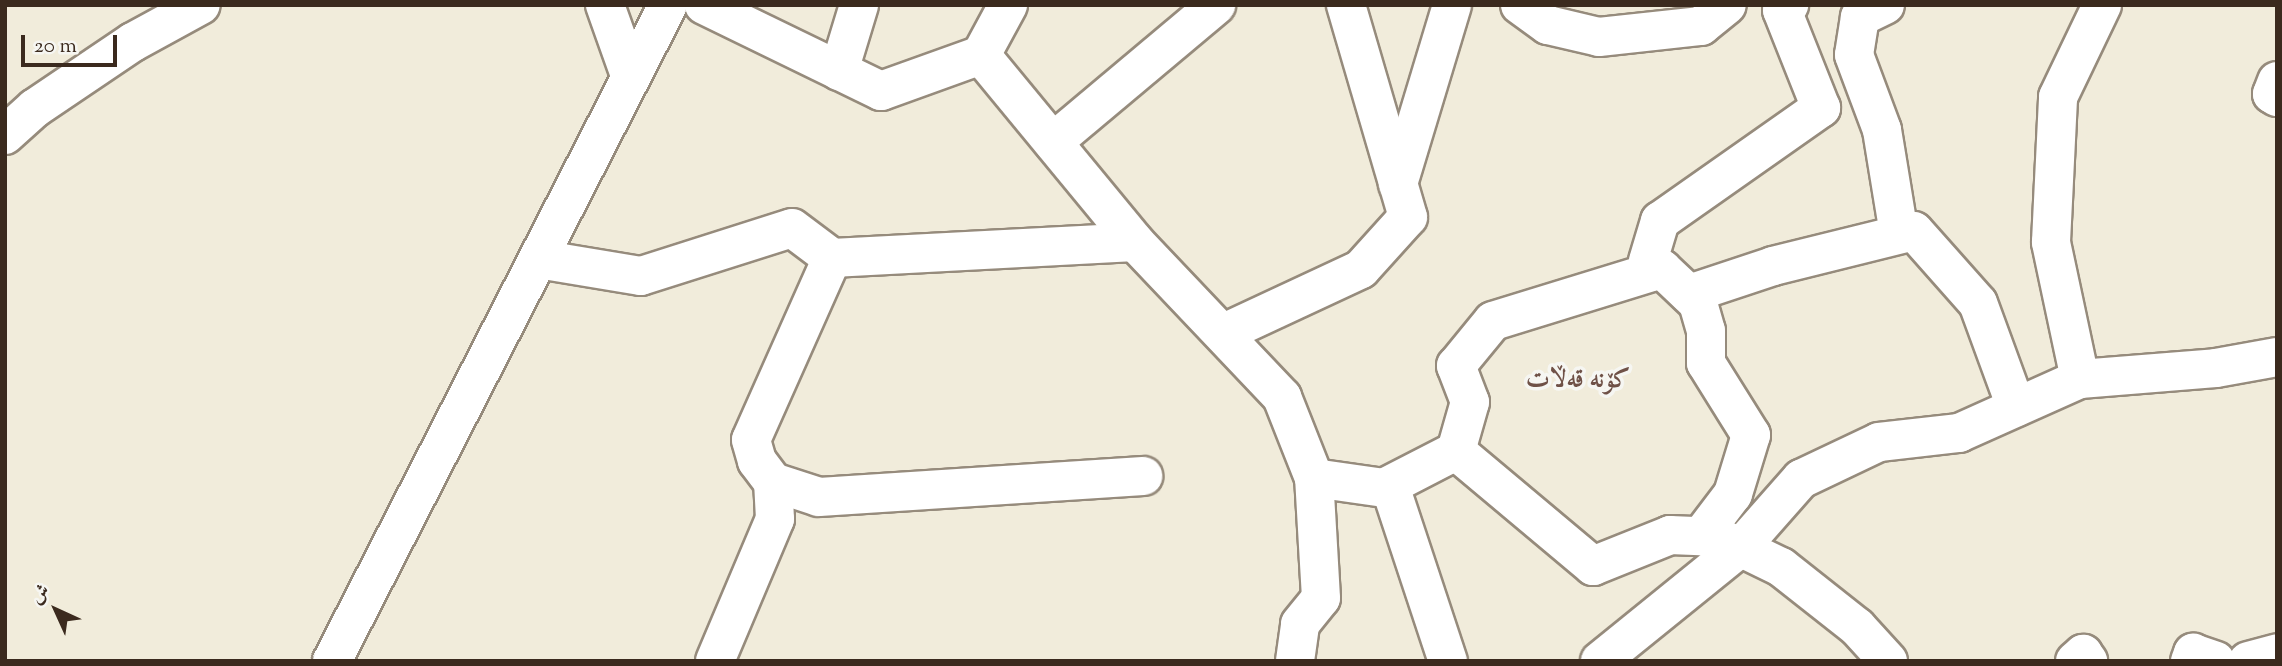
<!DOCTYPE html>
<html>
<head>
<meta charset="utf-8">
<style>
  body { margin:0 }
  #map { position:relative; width:2282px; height:666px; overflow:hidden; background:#f1ecdb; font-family:"Sorts Mill Goudy",Amiri,serif }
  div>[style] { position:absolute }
  .roads { filter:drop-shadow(2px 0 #968b7c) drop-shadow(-2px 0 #968b7c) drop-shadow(0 2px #968b7c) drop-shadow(0 -2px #968b7c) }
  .minor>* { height:38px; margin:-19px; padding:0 19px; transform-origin:19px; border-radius:19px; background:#fff }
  span { translate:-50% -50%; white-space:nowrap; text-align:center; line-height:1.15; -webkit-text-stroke:7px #f6f6f2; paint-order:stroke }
  .neighbourhood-label { font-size:26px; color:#6f5147; font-weight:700 }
  .frame { position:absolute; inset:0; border:7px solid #3b2a1e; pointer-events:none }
  .north { position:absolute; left:21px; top:575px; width:70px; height:70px; -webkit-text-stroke:5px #f6f6f2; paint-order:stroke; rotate:315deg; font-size:19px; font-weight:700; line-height:28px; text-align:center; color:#3b2a1e }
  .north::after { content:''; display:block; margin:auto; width:24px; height:32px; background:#3b2a1e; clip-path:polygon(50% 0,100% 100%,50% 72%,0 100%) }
  .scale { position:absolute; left:21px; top:35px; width:96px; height:32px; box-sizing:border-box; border:4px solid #3b2a1e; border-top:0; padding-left:9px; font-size:21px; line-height:24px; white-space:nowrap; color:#3b2a1e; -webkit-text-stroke:5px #f6f6f2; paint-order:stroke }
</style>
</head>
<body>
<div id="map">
  <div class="roads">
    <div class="minor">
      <div style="left:605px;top:5px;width:77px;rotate:70.4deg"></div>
      <div style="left:704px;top:5px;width:197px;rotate:25.9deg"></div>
      <div style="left:881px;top:91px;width:106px;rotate:-19.8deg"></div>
      <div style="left:981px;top:55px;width:57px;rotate:-61.6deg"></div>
      <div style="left:1520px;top:5px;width:34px;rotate:36deg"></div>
      <div style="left:1548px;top:25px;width:52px;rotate:13.2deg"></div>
      <div style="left:1599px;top:37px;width:103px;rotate:-6.2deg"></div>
      <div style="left:1701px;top:26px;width:33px;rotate:-39deg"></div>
      <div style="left:1885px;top:5px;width:28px;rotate:154deg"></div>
      <div style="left:1860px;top:17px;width:38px;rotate:99deg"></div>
      <div style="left:1854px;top:55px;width:80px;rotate:69.5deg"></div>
      <div style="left:1882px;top:130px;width:105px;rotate:80.7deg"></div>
      <div style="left:839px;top:71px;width:69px;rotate:-73.1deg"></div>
      <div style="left:2277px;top:81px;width:14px;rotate:111deg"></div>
      <div style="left:2272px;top:94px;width:6px;rotate:31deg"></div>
      <div style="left:5px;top:135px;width:40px;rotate:-42deg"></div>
      <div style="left:35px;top:108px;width:118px;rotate:-34deg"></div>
      <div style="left:133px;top:42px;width:77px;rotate:-28.6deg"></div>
      <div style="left:1053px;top:142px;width:213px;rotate:-40deg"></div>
      <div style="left:1398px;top:184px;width:187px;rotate:-73.2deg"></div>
      <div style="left:1135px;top:242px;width:214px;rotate:46.5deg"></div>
      <div style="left:1282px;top:397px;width:87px;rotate:68.4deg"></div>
      <div style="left:1314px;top:478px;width:71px;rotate:8.1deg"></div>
      <div style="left:1384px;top:488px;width:81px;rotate:-27.2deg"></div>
      <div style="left:1456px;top:451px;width:179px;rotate:40deg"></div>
      <div style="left:1593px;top:566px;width:83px;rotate:-21.9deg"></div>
      <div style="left:1670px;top:535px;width:49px;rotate:2.3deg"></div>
      <div style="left:1719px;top:537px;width:69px;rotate:25.8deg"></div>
      <div style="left:1781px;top:567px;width:97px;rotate:38.3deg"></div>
      <div style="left:1857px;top:627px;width:46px;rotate:47.6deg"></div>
      <div style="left:832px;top:258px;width:199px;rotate:114deg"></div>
      <div style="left:751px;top:440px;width:22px;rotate:74deg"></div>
      <div style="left:757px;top:461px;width:26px;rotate:53deg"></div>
      <div style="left:773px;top:482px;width:48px;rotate:18.1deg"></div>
      <div style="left:819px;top:497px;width:325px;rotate:-3.7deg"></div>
      <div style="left:538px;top:259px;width:104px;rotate:9.4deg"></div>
      <div style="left:641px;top:276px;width:158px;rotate:-17.6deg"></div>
      <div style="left:792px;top:228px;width:50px;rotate:36.9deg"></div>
      <div style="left:832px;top:258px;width:303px;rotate:-3deg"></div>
      <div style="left:1135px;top:242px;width:242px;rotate:-129.5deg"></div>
      <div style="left:1651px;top:272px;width:11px;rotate:-105deg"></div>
      <div style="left:1648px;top:261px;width:42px;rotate:-73.3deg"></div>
      <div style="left:1660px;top:221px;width:197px;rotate:-35.1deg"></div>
      <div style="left:1821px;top:108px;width:105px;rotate:-111.7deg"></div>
      <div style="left:1782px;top:10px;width:9px;rotate:-36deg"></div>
      <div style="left:1689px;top:294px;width:89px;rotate:-18.4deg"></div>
      <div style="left:1773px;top:266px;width:145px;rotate:-13.9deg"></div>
      <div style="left:1914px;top:231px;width:96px;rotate:48.4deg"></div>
      <div style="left:1978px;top:303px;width:111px;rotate:69.9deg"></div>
      <div style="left:1224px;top:333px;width:151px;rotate:-25deg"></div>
      <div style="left:1361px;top:269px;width:70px;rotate:-47.9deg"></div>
      <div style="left:1408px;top:217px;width:221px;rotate:-106.3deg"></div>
      <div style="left:2080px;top:379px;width:140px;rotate:-102deg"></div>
      <div style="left:2051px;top:242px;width:145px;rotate:-87.2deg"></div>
      <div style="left:2058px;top:97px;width:102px;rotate:-64.4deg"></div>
      <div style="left:1456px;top:451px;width:51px;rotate:-74.1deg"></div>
      <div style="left:1470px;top:402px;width:39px;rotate:-111deg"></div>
      <div style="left:1456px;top:366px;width:58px;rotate:-50.6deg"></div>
      <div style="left:1493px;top:321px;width:177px;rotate:-17.1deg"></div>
      <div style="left:1662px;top:269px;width:50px;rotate:43.4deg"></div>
      <div style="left:1698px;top:303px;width:29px;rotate:74deg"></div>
      <div style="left:1706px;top:331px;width:32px;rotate:90deg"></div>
      <div style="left:1706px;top:363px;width:85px;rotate:58deg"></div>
      <div style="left:1751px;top:435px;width:62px;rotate:107deg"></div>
      <div style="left:1733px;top:494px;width:53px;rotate:127.3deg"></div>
      <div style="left:1390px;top:486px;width:184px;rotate:71.7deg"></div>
      <div style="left:332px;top:661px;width:737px;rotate:-62.88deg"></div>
      <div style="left:715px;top:661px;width:154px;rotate:-67.1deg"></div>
      <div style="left:775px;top:519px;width:37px;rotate:-93deg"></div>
      <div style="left:1295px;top:661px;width:37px;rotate:-82deg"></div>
      <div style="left:1300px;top:624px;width:33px;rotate:-51deg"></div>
      <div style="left:1321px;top:598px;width:120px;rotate:-93.3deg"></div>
      <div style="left:1600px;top:661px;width:181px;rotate:-39deg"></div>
      <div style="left:1741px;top:547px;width:91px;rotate:-48.6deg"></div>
      <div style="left:1801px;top:479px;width:86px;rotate:-25.4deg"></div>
      <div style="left:1879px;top:442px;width:81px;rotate:-6.4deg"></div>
      <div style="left:1959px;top:433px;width:133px;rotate:-24.1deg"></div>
      <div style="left:2080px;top:379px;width:136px;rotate:-4.6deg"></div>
      <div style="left:2216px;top:368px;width:62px;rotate:-10.2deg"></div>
      <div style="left:2075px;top:661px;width:11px;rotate:-41deg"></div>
      <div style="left:2083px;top:654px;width:9px;rotate:54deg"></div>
      <div style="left:2190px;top:661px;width:9px;rotate:-69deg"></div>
      <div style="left:2193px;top:653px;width:24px;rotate:19deg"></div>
      <div style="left:2248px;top:661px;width:30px;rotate:-15deg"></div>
    </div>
  </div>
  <div class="neighbourhood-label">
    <span style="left:1578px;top:381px">کۆنە قەڵات</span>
  </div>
  <div class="frame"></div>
  <div class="north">ش</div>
  <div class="scale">20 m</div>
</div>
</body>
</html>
